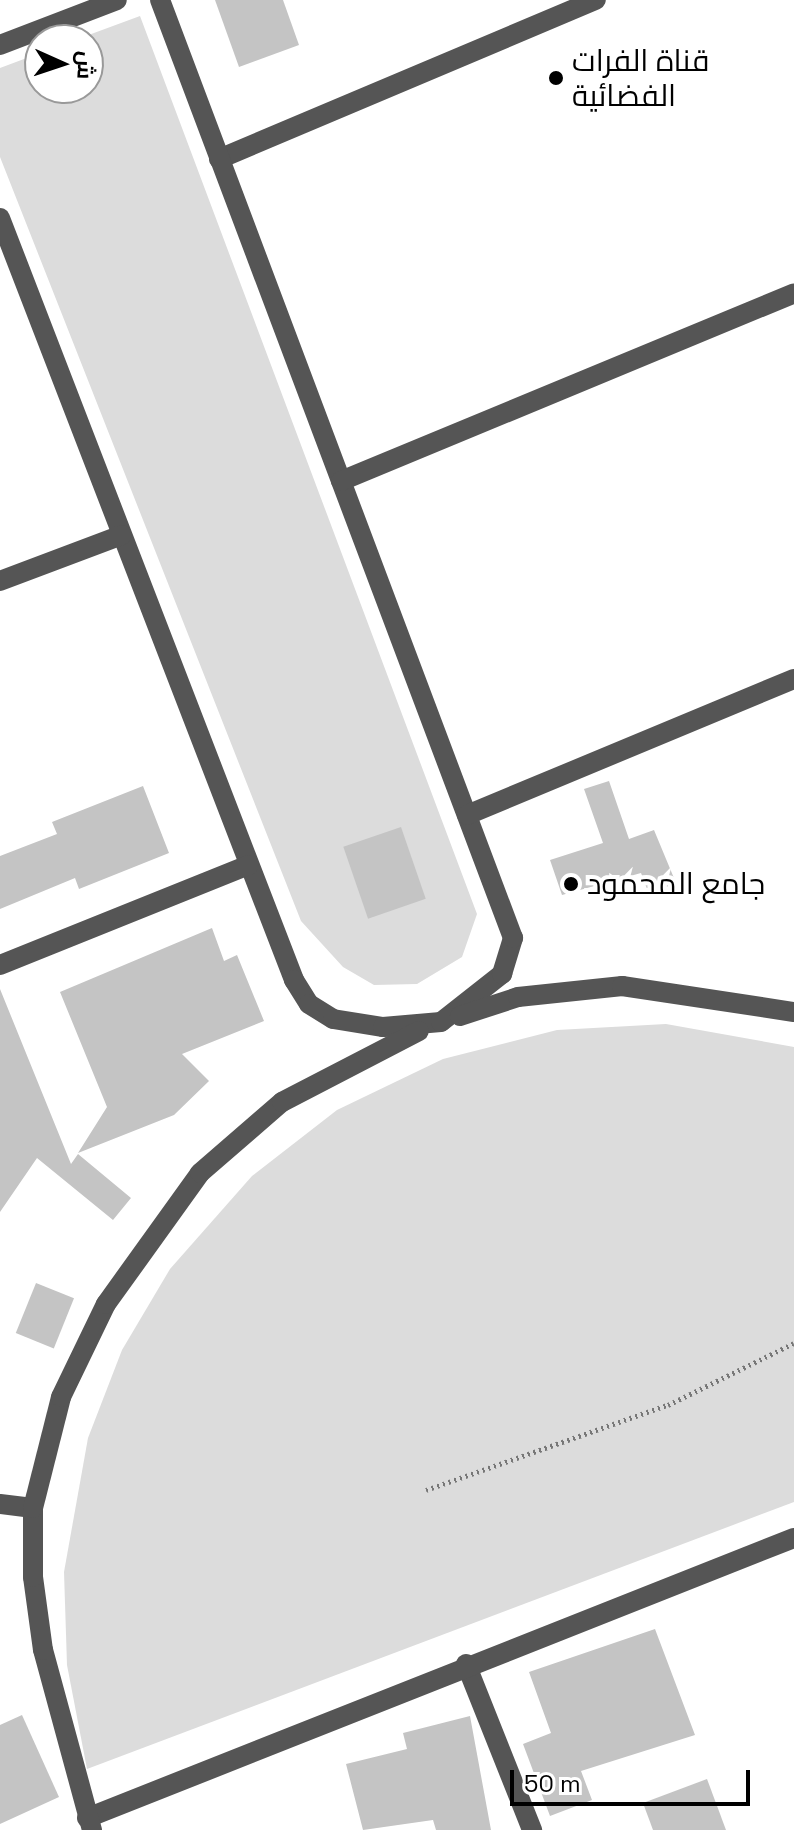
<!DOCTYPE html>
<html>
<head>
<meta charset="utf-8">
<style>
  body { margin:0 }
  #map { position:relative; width:794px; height:1830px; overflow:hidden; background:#fff; font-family:"Space Grotesk",Cairo,sans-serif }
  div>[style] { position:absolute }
  .green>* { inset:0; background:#dcdcdc }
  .building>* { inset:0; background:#c4c4c4; transform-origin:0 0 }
  .path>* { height:5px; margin-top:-2.5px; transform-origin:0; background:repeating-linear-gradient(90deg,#777 0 2px,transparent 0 6px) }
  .minor>* { height:20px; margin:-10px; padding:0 10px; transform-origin:10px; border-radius:10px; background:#555 }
  .dots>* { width:22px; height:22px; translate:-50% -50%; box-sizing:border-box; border:4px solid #fff; border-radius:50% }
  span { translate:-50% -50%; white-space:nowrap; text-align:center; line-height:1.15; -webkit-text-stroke:8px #fff; paint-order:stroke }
  .poi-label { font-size:30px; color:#000 }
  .left { translate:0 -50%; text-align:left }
  .north { position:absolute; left:24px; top:24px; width:80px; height:80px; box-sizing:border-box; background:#fff; border:2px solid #999; border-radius:50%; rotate:93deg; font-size:22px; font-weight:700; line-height:32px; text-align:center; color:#000 }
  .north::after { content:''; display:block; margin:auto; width:28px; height:36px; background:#000; clip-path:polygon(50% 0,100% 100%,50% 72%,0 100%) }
  .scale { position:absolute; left:510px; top:1770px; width:240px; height:36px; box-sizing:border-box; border:4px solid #000; border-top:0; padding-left:10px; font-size:24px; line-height:28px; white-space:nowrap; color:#000; -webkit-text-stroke:6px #fff; paint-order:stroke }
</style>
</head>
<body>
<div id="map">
  <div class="green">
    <div style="clip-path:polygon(140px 16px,477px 914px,462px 957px,417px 984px,374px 985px,343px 967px,301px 921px,0 157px,0 68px,40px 53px,40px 88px,88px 88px,88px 40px,75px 40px)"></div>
    <div style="clip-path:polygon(666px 1024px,794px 1047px,794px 1502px,87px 1769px,67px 1665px,64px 1572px,88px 1438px,122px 1350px,170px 1269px,252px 1176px,337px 1110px,443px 1059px,557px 1030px)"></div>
  </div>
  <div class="building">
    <div style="clip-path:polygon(215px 0,283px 0,299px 45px,239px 67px)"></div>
    <div style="clip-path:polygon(609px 781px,629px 839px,654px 830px,676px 883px,649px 894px,641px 873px,562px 895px,550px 860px,603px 843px,584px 789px)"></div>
    <div style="clip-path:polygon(143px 786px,169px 853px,79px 889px,75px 878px,0 909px,0 856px,57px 834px,52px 822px)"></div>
    <div style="left:401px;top:827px;width:76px;height:61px;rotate:71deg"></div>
    <div style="clip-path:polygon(212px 928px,224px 961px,237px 955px,264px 1021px,182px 1054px,209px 1081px,174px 1115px,78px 1153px,107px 1107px,60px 992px)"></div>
    <div style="clip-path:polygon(0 989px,71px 1164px,78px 1154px,131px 1198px,113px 1220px,37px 1158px,0 1212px)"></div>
    <div style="left:36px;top:1283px;width:41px;height:54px;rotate:22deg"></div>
    <div style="clip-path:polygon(655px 1629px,695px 1735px,581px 1771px,592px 1800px,550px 1816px,523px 1744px,551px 1733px,529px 1672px)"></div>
    <div style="clip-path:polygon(22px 1715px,59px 1797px,0 1824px,0 1725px)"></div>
    <div style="clip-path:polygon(470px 1716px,491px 1830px,436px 1830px,433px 1820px,363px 1830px,346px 1764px,407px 1749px,403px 1733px)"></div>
    <div style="clip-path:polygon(707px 1779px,726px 1830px,653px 1830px,643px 1803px)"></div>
  </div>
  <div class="path">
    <div style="left:426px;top:1490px;width:256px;rotate:-19.4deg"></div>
    <div style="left:668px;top:1405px;width:140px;rotate:-26.2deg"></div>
  </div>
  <div class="minor">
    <div style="left:0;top:45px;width:125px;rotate:-21deg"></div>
    <div style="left:219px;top:159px;width:409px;rotate:-22.9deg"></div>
    <div style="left:0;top:218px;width:817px;rotate:68.9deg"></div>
    <div style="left:294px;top:980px;width:28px;rotate:58deg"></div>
    <div style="left:309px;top:1004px;width:28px;rotate:32deg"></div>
    <div style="left:333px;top:1019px;width:51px;rotate:9.1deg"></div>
    <div style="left:383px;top:1027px;width:58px;rotate:-4.9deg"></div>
    <div style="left:441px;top:1022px;width:78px;rotate:-38.2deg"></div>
    <div style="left:502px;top:974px;width:38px;rotate:-73deg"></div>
    <div style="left:513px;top:938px;width:1002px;rotate:-110.62deg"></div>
    <div style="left:341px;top:481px;width:490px;rotate:-22.5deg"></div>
    <div style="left:0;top:581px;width:130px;rotate:-20.7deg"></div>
    <div style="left:467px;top:815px;width:354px;rotate:-22.6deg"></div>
    <div style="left:0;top:965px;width:268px;rotate:-21.9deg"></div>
    <div style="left:460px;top:1016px;width:61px;rotate:-18.1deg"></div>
    <div style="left:518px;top:997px;width:105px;rotate:-6deg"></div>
    <div style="left:622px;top:986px;width:174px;rotate:8.6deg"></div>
    <div style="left:0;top:1504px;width:33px;rotate:7deg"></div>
    <div style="left:466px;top:1664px;width:179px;rotate:68.3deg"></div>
    <div style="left:87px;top:1818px;width:760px;rotate:-21.61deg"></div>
    <div style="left:92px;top:1830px;width:187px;rotate:-105.2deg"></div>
    <div style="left:43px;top:1650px;width:74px;rotate:-97.8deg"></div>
    <div style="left:33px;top:1577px;width:69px;rotate:-90deg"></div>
    <div style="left:33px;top:1508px;width:114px;rotate:-75.8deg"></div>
    <div style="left:61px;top:1397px;width:103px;rotate:-64.2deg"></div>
    <div style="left:106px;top:1304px;width:161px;rotate:-54.3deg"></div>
    <div style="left:200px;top:1173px;width:108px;rotate:-40.9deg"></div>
    <div style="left:282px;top:1102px;width:154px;rotate:-27.4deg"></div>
  </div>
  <div class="dots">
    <div style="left:556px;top:78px;background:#000"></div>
    <div style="left:571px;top:884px;background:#000"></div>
  </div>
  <div class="poi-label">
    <span class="left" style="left:572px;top:78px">قناة الفرات<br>الفضائية</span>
    <span class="left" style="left:587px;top:884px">جامع المحمود</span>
  </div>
  <div class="north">ش</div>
  <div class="scale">50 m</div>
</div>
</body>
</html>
